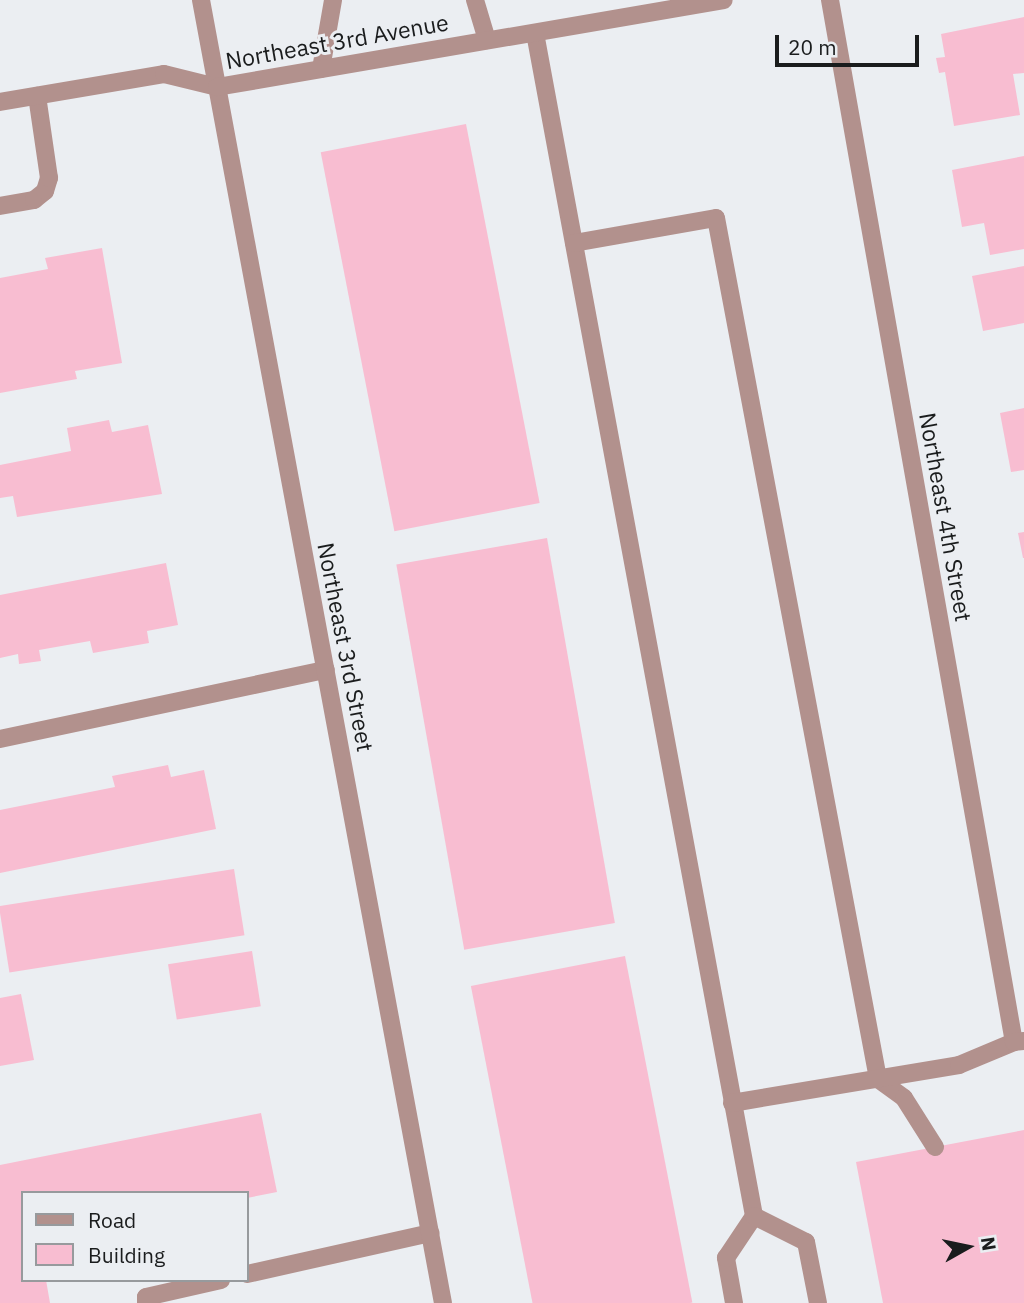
<!DOCTYPE html>
<html>
<head>
<meta charset="utf-8">
<style>
  body { margin:0 }
  #map { position:relative; width:1024px; height:1303px; overflow:hidden; background:#ebeef2; font-family:"IBM Plex Sans",sans-serif }
  div>[style] { position:absolute }
  .building>* { inset:0; background:#f8bdd1; transform-origin:0 0 }
  .lane>* { height:18px; margin:-9px; padding:0 9px; transform-origin:9px; border-radius:9px; background:#b2918d }
  .street>* { height:18px; margin:-9px; padding:0 9px; transform-origin:9px; border-radius:9px; background:#b2918d }
  span { translate:-50% -50%; white-space:nowrap; text-align:center; line-height:1.15; -webkit-text-stroke:6px #ebeef2; paint-order:stroke }
  .street-label { font-size:23px; color:#1a1c1d }
  .legend { position:absolute; left:21px; top:1191px; width:228px; height:91px; box-sizing:border-box; background:#ebeef2; border:2px solid #979a9d; margin:0; padding:9px 12px; list-style:none; font-size:21px; color:#1a1c1d }
  .legend li { display:flex; align-items:center; gap:14px; height:35px }
  .legend b { width:35px; border:2px solid #979a9d }
  .north { position:absolute; left:933px; top:1212px; width:70px; height:70px; -webkit-text-stroke:5px #ebeef2; paint-order:stroke; rotate:81deg; font-size:19px; font-weight:700; line-height:28px; text-align:center; color:#1a1c1d }
  .north::after { content:''; display:block; margin:auto; width:24px; height:32px; background:#1a1c1d; clip-path:polygon(50% 0,100% 100%,50% 72%,0 100%) }
  .scale { position:absolute; left:775px; top:35px; width:144px; height:32px; box-sizing:border-box; border:4px solid #1a1c1d; border-top:0; padding-left:9px; font-size:21px; line-height:24px; white-space:nowrap; color:#1a1c1d; -webkit-text-stroke:5px #ebeef2; paint-order:stroke }
</style>
</head>
<body>
<div id="map">
  <div class="building">
    <div style="clip-path:polygon(1024px 17px,1024px 73px,1013px 74px,1020px 115px,954px 126px,945px 72px,939px 73px,936px 58px,945px 57px,941px 34px)"></div>
    <div style="left:466px;top:124px;width:386px;height:148px;rotate:79deg"></div>
    <div style="clip-path:polygon(1024px 156px,1024px 249px,990px 255px,984px 223px,962px 227px,952px 170px)"></div>
    <div style="clip-path:polygon(102px 248px,122px 363px,75px 371px,77px 379px,0 393px,0 278px,48px 269px,45px 258px)"></div>
    <div style="clip-path:polygon(1024px 266px,1024px 323px,983px 331px,972px 276px)"></div>
    <div style="clip-path:polygon(1024px 408px,1024px 470px,1011px 472px,1000px 413px)"></div>
    <div style="clip-path:polygon(109px 420px,112px 432px,148px 425px,162px 494px,17px 517px,13px 496px,0 498px,0 465px,71px 451px,67px 428px)"></div>
    <div style="clip-path:polygon(1024px 532px,1024px 558px,1023px 558px,1018px 533px)"></div>
    <div style="left:547px;top:538px;width:391px;height:153px;rotate:80deg"></div>
    <div style="clip-path:polygon(166px 563px,178px 625px,147px 631px,149px 643px,93px 653px,90px 641px,39px 650px,41px 661px,19px 664px,18px 654px,0 658px,0 595px)"></div>
    <div style="clip-path:polygon(168px 765px,171px 777px,204px 770px,216px 829px,0 873px,0 810px,115px 787px,112px 776px)"></div>
    <div style="left:234px;top:869px;width:67px;height:238px;rotate:81deg"></div>
    <div style="left:252px;top:951px;width:56px;height:85px;rotate:81deg"></div>
    <div style="left:625px;top:956px;width:353px;height:157px;rotate:79deg"></div>
    <div style="clip-path:polygon(21px 994px,34px 1060px,0 1066px,0 998px)"></div>
    <div style="clip-path:polygon(261px 1113px,277px 1192px,247px 1198px,247px 1193px,23px 1193px,23px 1280px,46px 1280px,50px 1303px,0 1303px,0 1165px)"></div>
    <div style="clip-path:polygon(1024px 1130px,1024px 1303px,883px 1303px,856px 1162px)"></div>
  </div>
  <div class="lane">
    <div style="left:475px;top:0;width:42px;rotate:73.3deg"></div>
    <div style="left:535px;top:33px;width:1203px;rotate:79.51deg"></div>
    <div style="left:321px;top:69px;width:70px;rotate:-80.1deg"></div>
    <div style="left:0;top:206px;width:35px;rotate:-10deg"></div>
    <div style="left:34px;top:200px;width:14px;rotate:-39deg"></div>
    <div style="left:45px;top:191px;width:14px;rotate:-73deg"></div>
    <div style="left:49px;top:178px;width:83px;rotate:-98.3deg"></div>
    <div style="left:574px;top:243px;width:144px;rotate:-10deg"></div>
    <div style="left:716px;top:218px;width:876px;rotate:79.34deg"></div>
    <div style="left:878px;top:1079px;width:32px;rotate:36deg"></div>
    <div style="left:904px;top:1098px;width:58px;rotate:57.7deg"></div>
    <div style="left:0;top:739px;width:333px;rotate:-12deg"></div>
    <div style="left:732px;top:1103px;width:230px;rotate:-9.5deg"></div>
    <div style="left:959px;top:1065px;width:60px;rotate:-22.7deg"></div>
    <div style="left:247px;top:1274px;width:188px;rotate:-12.6deg"></div>
    <div style="left:146px;top:1303px;width:6px;rotate:-90deg"></div>
    <div style="left:146px;top:1297px;width:77px;rotate:-12.8deg"></div>
    <div style="left:734px;top:1303px;width:46px;rotate:-100.1deg"></div>
    <div style="left:726px;top:1258px;width:50px;rotate:-56.3deg"></div>
    <div style="left:754px;top:1216px;width:58px;rotate:26.6deg"></div>
    <div style="left:806px;top:1242px;width:62px;rotate:78.9deg"></div>
  </div>
  <div class="street">
    <div style="left:201px;top:0;width:1325px;rotate:79.48deg"></div>
    <div style="left:830px;top:0;width:1058px;rotate:79.99deg"></div>
    <div style="left:1014px;top:1042px;width:10px;rotate:-6deg"></div>
    <div style="left:0;top:102px;width:166px;rotate:-9.7deg"></div>
    <div style="left:164px;top:74px;width:55px;rotate:13.8deg"></div>
    <div style="left:217px;top:87px;width:514px;rotate:-9.74deg"></div>
  </div>
  <div class="street-label">
    <span style="left:337px;top:41px;rotate:-10deg">Northeast 3rd Avenue</span>
    <span style="left:946px;top:517px;rotate:80deg">Northeast 4th Street</span>
    <span style="left:346px;top:647px;rotate:79deg">Northeast 3rd Street</span>
  </div>
  <ul class="legend">
  <li><b style="height:9px;background:#b2918d"></b>Road</li>
  <li><b style="height:19px;background:#f8bdd1"></b>Building</li>
  </ul>
  <div class="north">N</div>
  <div class="scale">20 m</div>
</div>
</body>
</html>
